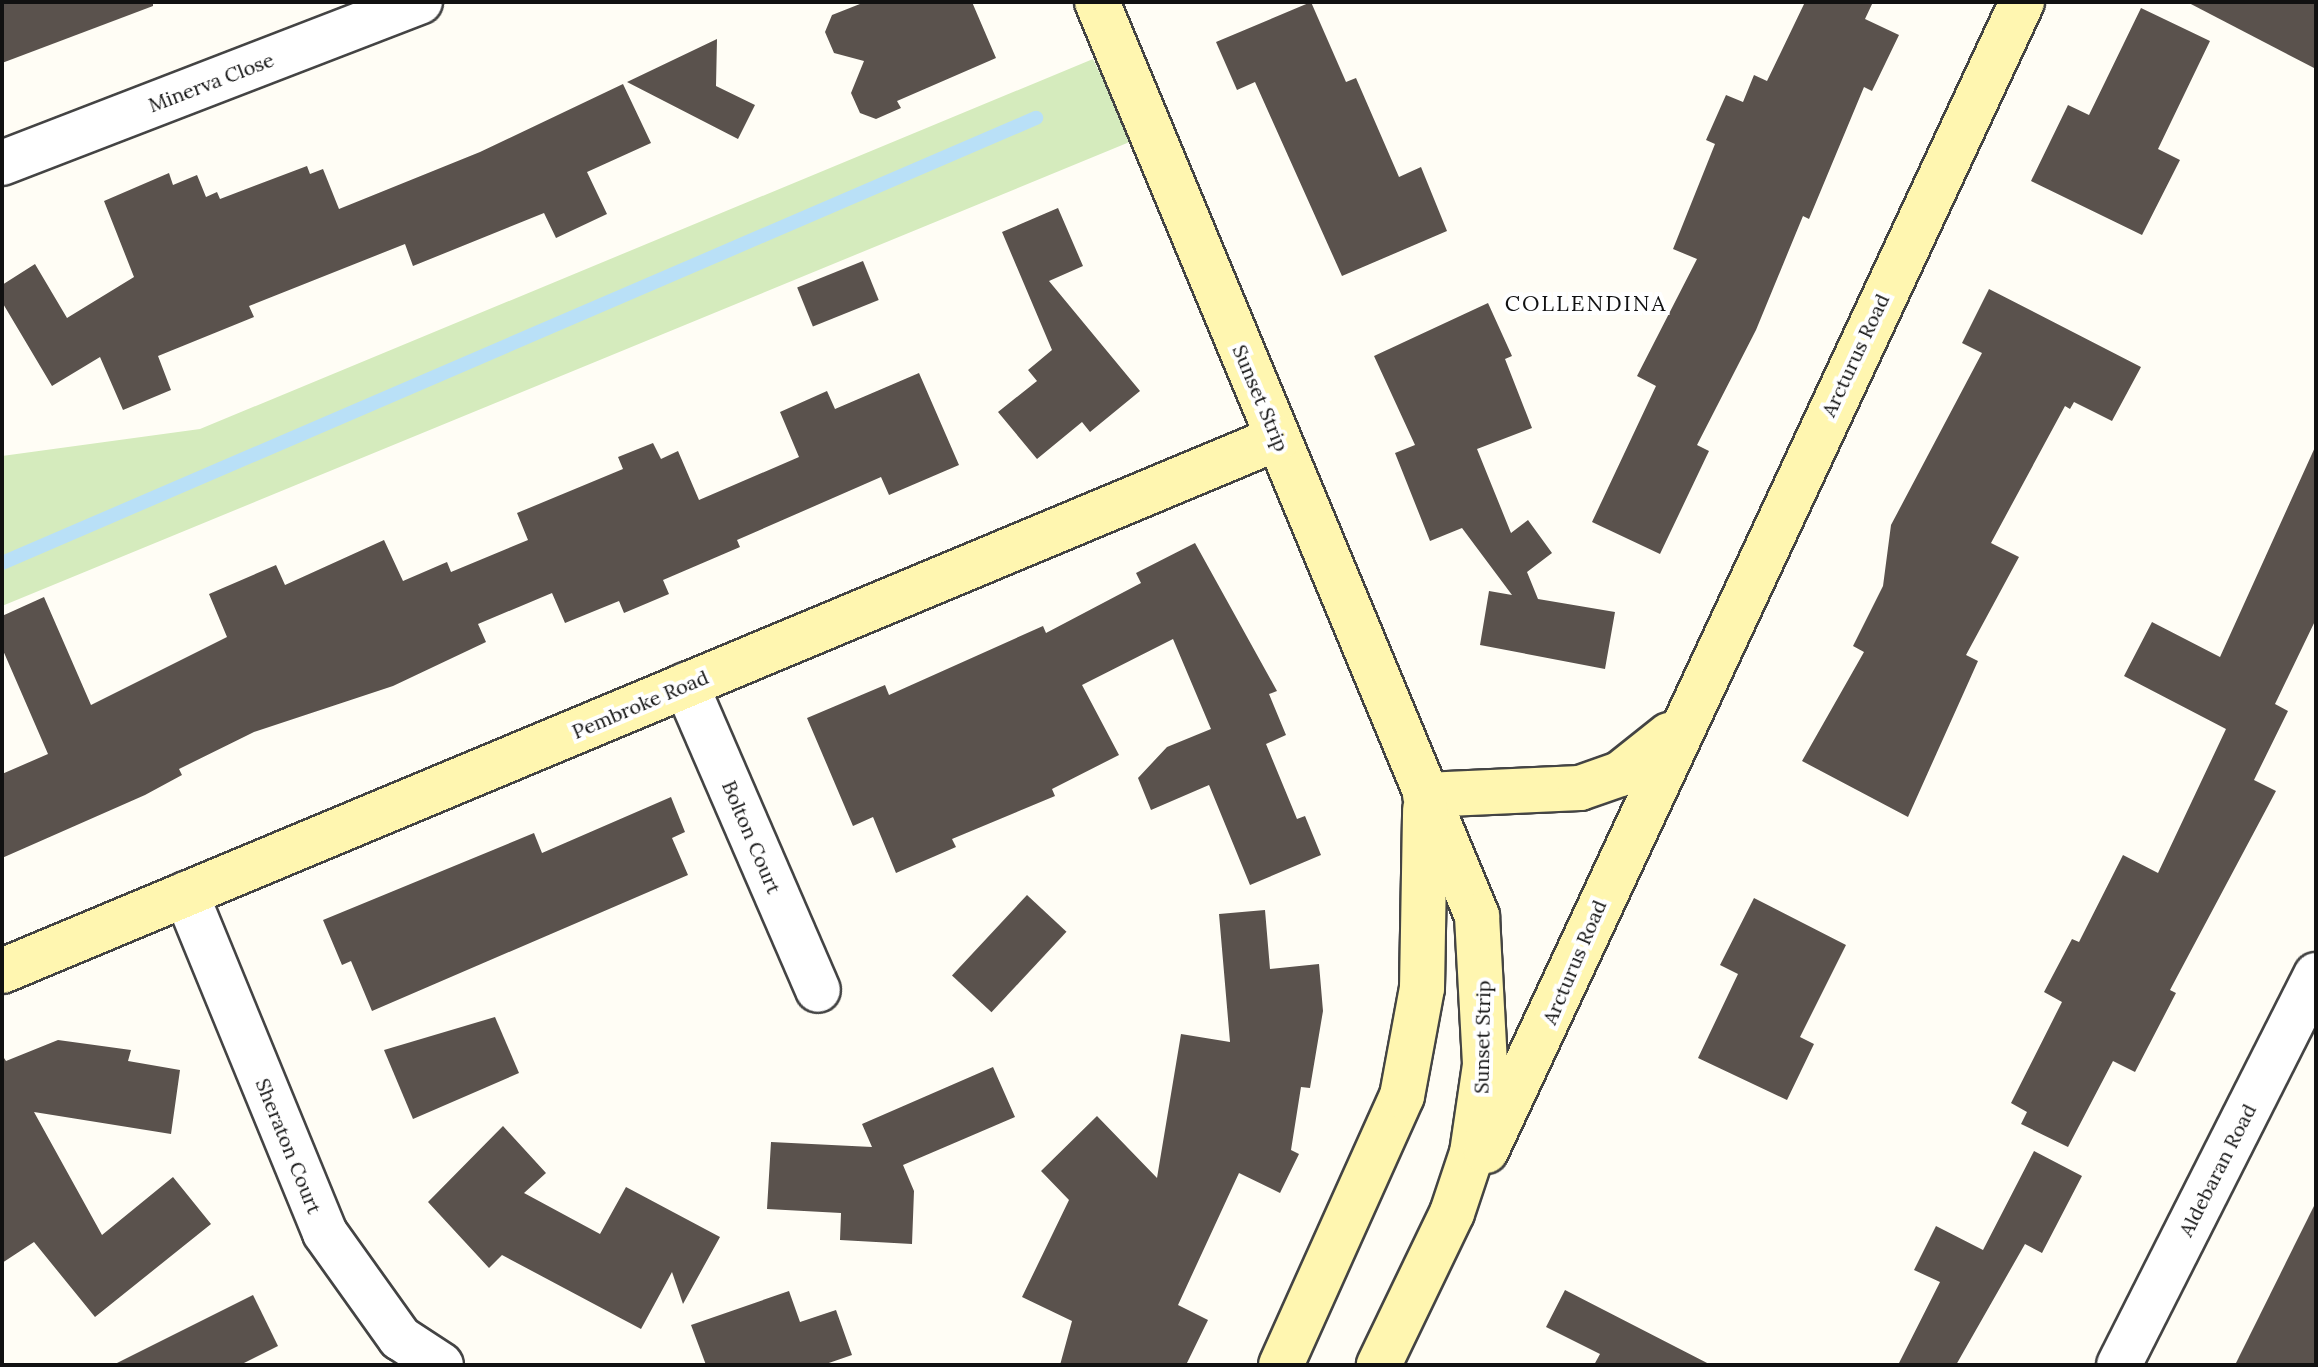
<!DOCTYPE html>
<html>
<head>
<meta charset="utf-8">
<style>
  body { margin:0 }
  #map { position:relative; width:2318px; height:1367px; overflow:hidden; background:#fffdf5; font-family:Lora,serif }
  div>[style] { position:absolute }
  .green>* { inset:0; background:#d5ebbd }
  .stream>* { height:14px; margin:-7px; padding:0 7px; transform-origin:7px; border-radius:7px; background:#b9e0f7 }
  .building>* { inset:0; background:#5a524d; transform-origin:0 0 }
  .roads { filter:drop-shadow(2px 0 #444) drop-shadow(-2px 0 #444) drop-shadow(0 2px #444) drop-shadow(0 -2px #444) }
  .street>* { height:44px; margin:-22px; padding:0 22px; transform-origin:22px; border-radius:22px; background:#fff }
  .secondary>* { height:44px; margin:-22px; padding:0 22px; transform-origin:22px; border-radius:22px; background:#fff6b0 }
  span { translate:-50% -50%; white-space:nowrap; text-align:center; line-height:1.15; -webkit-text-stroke:8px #fff; paint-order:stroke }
  .street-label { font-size:20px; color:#111 }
  .neighbourhood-label { font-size:22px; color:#111; letter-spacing:2px }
  .frame { position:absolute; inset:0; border:4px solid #111; pointer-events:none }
</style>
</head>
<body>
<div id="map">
  <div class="green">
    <div style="clip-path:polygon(1093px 59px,1132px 141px,2px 606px,2px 456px,200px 429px)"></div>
  </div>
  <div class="stream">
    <div style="left:2px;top:563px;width:1126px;rotate:-23.29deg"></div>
  </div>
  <div class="building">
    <div style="clip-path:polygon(2px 2px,153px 2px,153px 6px,2px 63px)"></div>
    <div style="clip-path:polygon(865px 2px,972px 2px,996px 58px,897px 101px,901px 108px,876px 119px,860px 113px,851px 93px,864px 61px,834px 53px,825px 32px,832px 15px)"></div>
    <div style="clip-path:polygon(1311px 2px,1346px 82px,1356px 78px,1399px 177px,1421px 167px,1447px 231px,1342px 276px,1255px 82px,1237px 90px,1216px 42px)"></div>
    <div style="clip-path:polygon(1805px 2px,1873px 2px,1865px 19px,1899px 35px,1872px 91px,1864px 87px,1809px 219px,1803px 216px,1756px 330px,1697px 445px,1709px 451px,1660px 554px,1592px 522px,1656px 386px,1637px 376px,1697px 259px,1673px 249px,1715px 144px,1706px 140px,1726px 95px,1743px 102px,1754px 75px,1767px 81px)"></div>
    <div style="clip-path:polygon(2187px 2px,2316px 2px,2316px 69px)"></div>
    <div style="clip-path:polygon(2141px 8px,2210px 41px,2158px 149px,2180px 160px,2142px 235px,2031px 181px,2068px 105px,2089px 115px)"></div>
    <div style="clip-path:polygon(717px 39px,716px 86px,755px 105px,738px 139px,627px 82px)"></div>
    <div style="clip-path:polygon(623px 84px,651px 143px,587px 172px,607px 214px,556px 238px,544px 213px,413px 266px,405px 244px,249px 306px,254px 317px,158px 356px,171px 390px,123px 410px,100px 357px,52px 386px,2px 302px,2px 285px,35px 264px,67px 318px,134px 277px,104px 201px,169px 173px,173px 185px,197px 175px,206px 197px,217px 192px,220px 199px,307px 166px,310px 174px,323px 169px,339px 209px,480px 152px)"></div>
    <div style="clip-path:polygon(1058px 208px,1083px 266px,1049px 281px,1140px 391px,1090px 432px,1082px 422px,1037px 459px,998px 412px,1037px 381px,1028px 370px,1052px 350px,1002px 232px)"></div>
    <div style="left:863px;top:261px;width:42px;height:71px;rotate:68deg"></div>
    <div style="clip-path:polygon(1989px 289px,2141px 367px,2112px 421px,2074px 402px,2070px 409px,2065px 406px,1991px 543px,2019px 557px,1966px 655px,1978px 661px,1908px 817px,1802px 761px,1864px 652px,1853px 646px,1883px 586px,1891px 525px,1982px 353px,1962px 343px)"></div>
    <div style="clip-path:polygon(1488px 303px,1512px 356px,1505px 359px,1532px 428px,1477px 449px,1511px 533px,1528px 520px,1552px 553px,1527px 572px,1538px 599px,1615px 612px,1605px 669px,1480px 645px,1489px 591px,1512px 595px,1462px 528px,1430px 541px,1395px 453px,1415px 445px,1374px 356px)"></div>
    <div style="clip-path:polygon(919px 373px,959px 465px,889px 495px,881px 477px,737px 540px,740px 547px,663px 580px,669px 594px,624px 613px,619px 601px,565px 623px,552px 593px,478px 624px,486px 642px,393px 686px,254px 732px,179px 769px,182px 775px,145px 795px,2px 858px,2px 774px,48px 754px,2px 648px,2px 616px,44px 597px,91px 705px,227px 637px,209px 594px,276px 565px,285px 585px,384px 540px,403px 581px,447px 562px,451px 572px,528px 540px,517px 513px,623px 469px,618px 457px,653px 443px,661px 459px,678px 451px,699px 500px,799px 457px,780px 412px,827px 391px,835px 409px)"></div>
    <div style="clip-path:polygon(2316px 445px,2316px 619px,2275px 704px,2288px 711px,2254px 780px,2276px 791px,2170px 990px,2176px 993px,2135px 1072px,2113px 1061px,2068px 1147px,2021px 1124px,2027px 1112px,2011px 1103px,2062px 1002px,2044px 992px,2072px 939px,2079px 942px,2123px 855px,2158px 873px,2226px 729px,2124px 676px,2152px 622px,2220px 657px)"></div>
    <div style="clip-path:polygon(1195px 543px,1277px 691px,1269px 694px,1286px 735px,1266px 744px,1297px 819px,1305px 816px,1321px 855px,1250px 885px,1209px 785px,1151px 810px,1138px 778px,1167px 747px,1211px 729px,1173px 639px,1082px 685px,1119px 755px,1052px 789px,1055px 796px,952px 839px,956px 847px,896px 873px,873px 817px,853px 826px,807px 718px,885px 685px,889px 695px,1043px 626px,1046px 633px,1141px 583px,1136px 573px)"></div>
    <div style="clip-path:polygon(671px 797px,685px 832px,672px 838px,688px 875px,372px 1011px,351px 961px,342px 965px,323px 920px,534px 833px,542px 853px)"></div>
    <div style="left:1027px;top:895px;width:54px;height:110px;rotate:43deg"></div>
    <div style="clip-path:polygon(1754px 898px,1846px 945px,1800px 1037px,1814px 1044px,1787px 1100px,1698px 1058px,1738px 974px,1720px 965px)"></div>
    <div style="clip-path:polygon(1265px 910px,1270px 969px,1319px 964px,1323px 1011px,1310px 1088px,1301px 1087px,1291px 1150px,1299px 1154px,1280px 1193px,1239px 1173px,1178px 1305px,1208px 1320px,1186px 1365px,1060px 1365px,1072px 1321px,1022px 1297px,1069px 1200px,1041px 1171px,1097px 1116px,1157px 1178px,1181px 1034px,1230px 1042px,1219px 914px)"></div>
    <div style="clip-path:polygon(495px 1017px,519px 1073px,413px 1119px,384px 1050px)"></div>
    <div style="clip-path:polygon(58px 1040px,131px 1050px,128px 1061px,180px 1070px,171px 1134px,34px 1112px,102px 1235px,173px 1177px,211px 1224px,95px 1317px,34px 1242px,2px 1263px,2px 1055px,6px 1061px)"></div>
    <div style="clip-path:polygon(993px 1067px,1015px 1117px,903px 1165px,914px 1191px,912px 1244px,840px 1240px,841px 1213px,767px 1209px,771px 1142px,872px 1147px,862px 1124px)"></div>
    <div style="clip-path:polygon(503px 1126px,546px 1173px,524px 1193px,600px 1234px,626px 1187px,720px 1237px,683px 1304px,672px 1272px,641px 1329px,502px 1255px,489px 1268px,428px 1202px)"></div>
    <div style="clip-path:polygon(2034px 1151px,2082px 1176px,2042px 1253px,2025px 1244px,1956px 1365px,1898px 1365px,1940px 1282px,1914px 1270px,1936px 1226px,1983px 1250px)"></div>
    <div style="clip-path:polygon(2316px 1202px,2316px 1365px,2235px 1365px)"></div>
    <div style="clip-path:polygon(1565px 1290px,1711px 1365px,1594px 1365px,1600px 1354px,1546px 1327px)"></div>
    <div style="clip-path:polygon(789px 1291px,800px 1322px,836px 1310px,852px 1355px,823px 1365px,706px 1365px,691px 1325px)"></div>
    <div style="clip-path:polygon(253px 1295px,278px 1346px,240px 1365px,113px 1365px)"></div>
  </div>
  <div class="roads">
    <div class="street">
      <div style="left:2px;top:163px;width:448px;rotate:-21.1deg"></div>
      <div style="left:686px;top:685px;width:332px;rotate:66.6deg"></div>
      <div style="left:186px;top:894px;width:366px;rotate:67.7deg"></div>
      <div style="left:325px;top:1233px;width:129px;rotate:54.5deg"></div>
      <div style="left:400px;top:1338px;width:49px;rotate:33.4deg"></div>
      <div style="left:2119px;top:1365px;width:437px;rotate:-63.2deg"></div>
    </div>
    <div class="secondary">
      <div style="left:1097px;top:2px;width:990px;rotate:67.42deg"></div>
      <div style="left:1477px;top:916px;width:149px;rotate:86.9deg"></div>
      <div style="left:1485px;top:1065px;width:89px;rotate:98.4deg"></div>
      <div style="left:1472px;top:1153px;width:63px;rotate:108.4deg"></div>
      <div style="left:1452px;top:1213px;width:169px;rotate:115.7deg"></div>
      <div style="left:1425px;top:795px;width:155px;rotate:-2.6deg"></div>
      <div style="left:1580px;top:788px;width:42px;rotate:-19.3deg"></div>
      <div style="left:1620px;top:774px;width:63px;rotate:-38.5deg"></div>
      <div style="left:2px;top:971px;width:1383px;rotate:-22.67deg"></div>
      <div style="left:1486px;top:1151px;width:1268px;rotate:-64.99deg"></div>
      <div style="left:1281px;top:1365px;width:295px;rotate:-65.8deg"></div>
      <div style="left:1402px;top:1096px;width:110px;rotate:-79.5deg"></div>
      <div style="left:1422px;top:988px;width:179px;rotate:-89deg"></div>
    </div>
  </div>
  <div class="street-label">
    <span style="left:211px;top:82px;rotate:-21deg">Minerva Close</span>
    <span style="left:1855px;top:355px;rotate:-65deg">Arcturus Road</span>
    <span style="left:1261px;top:398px;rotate:67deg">Sunset Strip</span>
    <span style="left:640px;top:704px;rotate:-23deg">Pembroke Road</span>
    <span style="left:752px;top:837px;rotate:67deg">Bolton Court</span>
    <span style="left:1574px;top:962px;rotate:-67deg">Arcturus Road</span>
    <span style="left:1482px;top:1037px;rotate:-89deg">Sunset Strip</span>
    <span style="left:289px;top:1146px;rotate:68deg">Sheraton Court</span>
    <span style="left:2217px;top:1170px;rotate:-63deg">Aldebaran Road</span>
  </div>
  <div class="neighbourhood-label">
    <span style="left:1586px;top:304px">COLLENDINA</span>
  </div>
  <div class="frame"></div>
</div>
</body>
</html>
